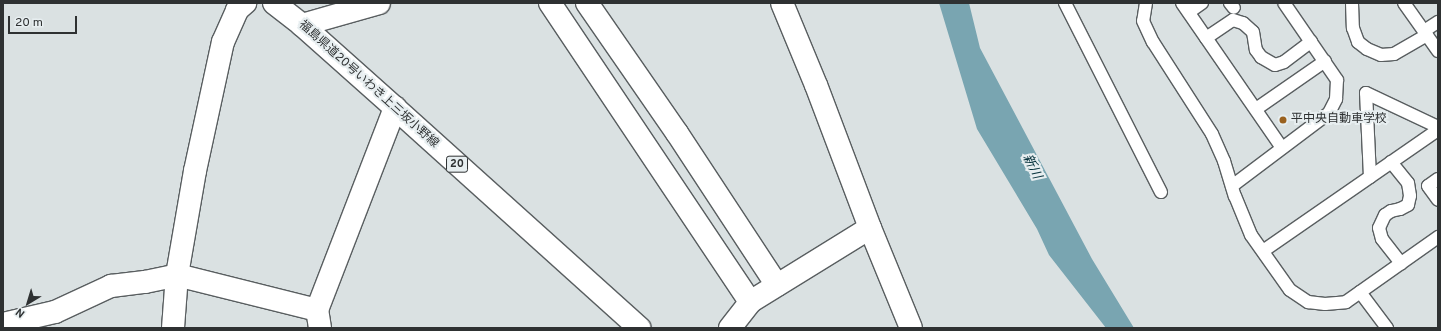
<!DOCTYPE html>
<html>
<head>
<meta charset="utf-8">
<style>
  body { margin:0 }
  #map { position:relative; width:1441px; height:331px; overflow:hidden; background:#dae1e2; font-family:Overpass,"Noto Sans JP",sans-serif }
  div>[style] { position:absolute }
  .water>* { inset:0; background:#79a5b1 }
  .roads { filter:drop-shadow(1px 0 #595e60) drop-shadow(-1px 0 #595e60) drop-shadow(0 1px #595e60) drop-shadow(0 -1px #595e60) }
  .lane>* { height:12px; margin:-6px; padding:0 6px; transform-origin:6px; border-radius:6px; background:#fff }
  .street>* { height:22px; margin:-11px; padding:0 11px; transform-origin:11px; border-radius:11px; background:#fff }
  .secondary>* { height:22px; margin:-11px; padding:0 11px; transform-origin:11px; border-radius:11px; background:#fff }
  .primary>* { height:22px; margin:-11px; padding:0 11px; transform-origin:11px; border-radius:11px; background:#fff }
  .dots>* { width:11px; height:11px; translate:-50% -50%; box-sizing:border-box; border:2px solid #e7eef0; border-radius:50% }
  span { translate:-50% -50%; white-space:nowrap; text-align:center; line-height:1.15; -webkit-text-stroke:4px #e7eef0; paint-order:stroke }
  .shield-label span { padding:1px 3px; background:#e7eef0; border:1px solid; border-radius:3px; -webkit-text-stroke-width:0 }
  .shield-label { font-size:11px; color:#2e3132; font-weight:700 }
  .street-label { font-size:12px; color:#2e3132 }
  .poi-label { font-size:12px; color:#2e3132 }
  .left { translate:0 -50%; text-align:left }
  .water-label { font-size:13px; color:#06323c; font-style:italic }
  .frame { position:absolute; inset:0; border:4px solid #2e3132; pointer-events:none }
  .north { position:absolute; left:8px; top:283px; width:40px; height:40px; -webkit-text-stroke:3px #e7eef0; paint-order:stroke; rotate:218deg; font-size:11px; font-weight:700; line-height:16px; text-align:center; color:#2e3132 }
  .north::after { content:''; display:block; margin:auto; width:14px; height:18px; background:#2e3132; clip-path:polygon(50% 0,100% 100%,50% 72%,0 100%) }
  .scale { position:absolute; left:8px; top:16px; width:69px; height:18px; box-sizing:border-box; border:2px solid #2e3132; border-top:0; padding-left:5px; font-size:12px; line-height:14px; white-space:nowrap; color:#2e3132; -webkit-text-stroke:3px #e7eef0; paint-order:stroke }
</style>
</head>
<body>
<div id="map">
  <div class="water">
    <div style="clip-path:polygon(939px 3px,969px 3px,980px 48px,1092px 259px,1134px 328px,1106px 328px,1049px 255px,1037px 229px,977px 129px)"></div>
  </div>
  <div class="roads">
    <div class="lane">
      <div style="left:1065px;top:3px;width:212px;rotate:63.1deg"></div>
      <div style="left:1146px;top:3px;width:18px;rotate:99deg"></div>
      <div style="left:1143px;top:21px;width:23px;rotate:65deg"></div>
      <div style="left:1153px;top:42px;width:109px;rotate:57.3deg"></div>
      <div style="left:1212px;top:134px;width:30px;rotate:66deg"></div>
      <div style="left:1224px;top:161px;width:37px;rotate:73deg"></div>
      <div style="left:1235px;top:196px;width:42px;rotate:67.7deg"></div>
      <div style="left:1251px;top:235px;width:67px;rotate:54.7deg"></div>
      <div style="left:1290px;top:290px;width:22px;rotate:34deg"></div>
      <div style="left:1308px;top:302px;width:17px;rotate:7deg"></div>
      <div style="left:1325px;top:304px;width:21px;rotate:-5deg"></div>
      <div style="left:1346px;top:302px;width:113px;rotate:-35.2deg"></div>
      <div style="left:1182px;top:3px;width:176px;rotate:55.4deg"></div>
      <div style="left:1230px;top:3px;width:6px;rotate:51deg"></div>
      <div style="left:1352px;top:3px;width:25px;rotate:88deg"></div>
      <div style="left:1353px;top:28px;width:15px;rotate:70deg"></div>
      <div style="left:1358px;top:42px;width:11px;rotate:38deg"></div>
      <div style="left:1367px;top:49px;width:15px;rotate:23deg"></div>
      <div style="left:1381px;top:55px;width:13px;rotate:-4deg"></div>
      <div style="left:1394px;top:54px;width:38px;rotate:-30deg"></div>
      <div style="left:1404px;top:3px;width:59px;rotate:54.7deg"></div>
      <div style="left:1189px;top:12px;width:16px;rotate:-35deg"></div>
      <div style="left:1424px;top:31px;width:17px;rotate:-33deg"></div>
      <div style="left:1206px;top:38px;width:32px;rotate:-34deg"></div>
      <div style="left:1233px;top:20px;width:10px;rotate:17deg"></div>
      <div style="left:1243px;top:23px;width:13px;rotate:42deg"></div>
      <div style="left:1253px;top:32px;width:18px;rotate:81deg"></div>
      <div style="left:1256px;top:50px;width:9px;rotate:54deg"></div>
      <div style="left:1261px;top:57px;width:16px;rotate:30deg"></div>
      <div style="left:1275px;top:65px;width:9px;rotate:-18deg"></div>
      <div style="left:1284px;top:62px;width:34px;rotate:-37deg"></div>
      <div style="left:1256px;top:109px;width:84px;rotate:-34.8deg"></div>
      <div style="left:1391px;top:162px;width:27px;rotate:51deg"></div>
      <div style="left:1408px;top:183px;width:13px;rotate:81deg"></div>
      <div style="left:1410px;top:196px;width:9px;rotate:103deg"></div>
      <div style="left:1408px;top:205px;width:9px;rotate:153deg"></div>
      <div style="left:1400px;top:209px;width:9px;rotate:167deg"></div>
      <div style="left:1391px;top:211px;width:7px;rotate:146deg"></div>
      <div style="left:1385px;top:215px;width:14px;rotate:115deg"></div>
      <div style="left:1379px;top:228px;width:11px;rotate:75deg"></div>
      <div style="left:1382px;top:239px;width:31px;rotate:52deg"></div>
      <div style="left:1370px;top:177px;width:84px;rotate:-92.7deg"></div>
      <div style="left:1366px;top:93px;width:80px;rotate:25.3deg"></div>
      <div style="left:1438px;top:179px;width:12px;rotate:145deg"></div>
      <div style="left:1428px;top:186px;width:17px;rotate:54deg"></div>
      <div style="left:1232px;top:186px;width:121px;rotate:-37deg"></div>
      <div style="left:1329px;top:113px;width:16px;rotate:-63deg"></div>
      <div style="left:1336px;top:99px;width:19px;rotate:-87deg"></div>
      <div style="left:1337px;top:80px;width:93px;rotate:-124.5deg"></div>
      <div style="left:1263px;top:251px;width:213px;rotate:-34.7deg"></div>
      <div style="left:1360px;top:292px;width:45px;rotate:53.1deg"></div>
    </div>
    <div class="street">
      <div style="left:550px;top:3px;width:360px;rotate:56.2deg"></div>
      <div style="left:587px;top:3px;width:158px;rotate:55.3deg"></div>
      <div style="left:677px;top:133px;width:182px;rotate:56.7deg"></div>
      <div style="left:302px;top:25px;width:80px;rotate:-15.9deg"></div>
      <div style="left:3px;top:324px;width:53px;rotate:-13deg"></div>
      <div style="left:55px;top:312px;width:62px;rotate:-24.9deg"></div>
      <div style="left:111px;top:286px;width:34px;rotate:-7deg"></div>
      <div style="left:145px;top:282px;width:33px;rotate:-12deg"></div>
      <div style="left:177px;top:275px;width:144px;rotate:14deg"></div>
      <div style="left:173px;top:328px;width:53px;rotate:-85.7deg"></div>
      <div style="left:177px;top:275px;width:106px;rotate:-80.2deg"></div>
      <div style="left:195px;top:171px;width:132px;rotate:-77.8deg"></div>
      <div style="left:223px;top:42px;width:35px;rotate:-66deg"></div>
      <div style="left:237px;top:10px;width:11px;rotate:-41deg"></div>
      <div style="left:320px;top:328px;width:18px;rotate:-99deg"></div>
      <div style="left:317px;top:310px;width:217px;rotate:-68.9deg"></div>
      <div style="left:730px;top:328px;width:33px;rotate:-52deg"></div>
      <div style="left:750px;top:302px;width:141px;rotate:-31.7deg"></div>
    </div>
    <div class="secondary">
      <div style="left:782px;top:3px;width:89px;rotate:67.5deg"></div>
      <div style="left:816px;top:85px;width:153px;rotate:69.3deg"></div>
      <div style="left:870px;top:228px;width:108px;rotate:67.7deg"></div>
    </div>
    <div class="primary">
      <div style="left:274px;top:3px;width:36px;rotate:38deg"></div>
      <div style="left:302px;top:25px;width:125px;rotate:41.7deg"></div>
      <div style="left:395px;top:108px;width:329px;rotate:42deg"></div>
    </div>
  </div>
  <div class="dots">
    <div style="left:1283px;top:120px;background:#9a611e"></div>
  </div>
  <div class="shield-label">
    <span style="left:457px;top:164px">20</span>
  </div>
  <div class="street-label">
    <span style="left:368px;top:85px;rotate:42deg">福島県道20号いわき上三坂小野線</span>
  </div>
  <div class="poi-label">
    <span class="left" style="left:1291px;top:120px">平中央自動車学校</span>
  </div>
  <div class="water-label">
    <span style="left:1031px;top:167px;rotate:64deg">新川</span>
  </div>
  <div class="frame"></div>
  <div class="north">N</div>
  <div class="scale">20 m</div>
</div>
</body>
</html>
